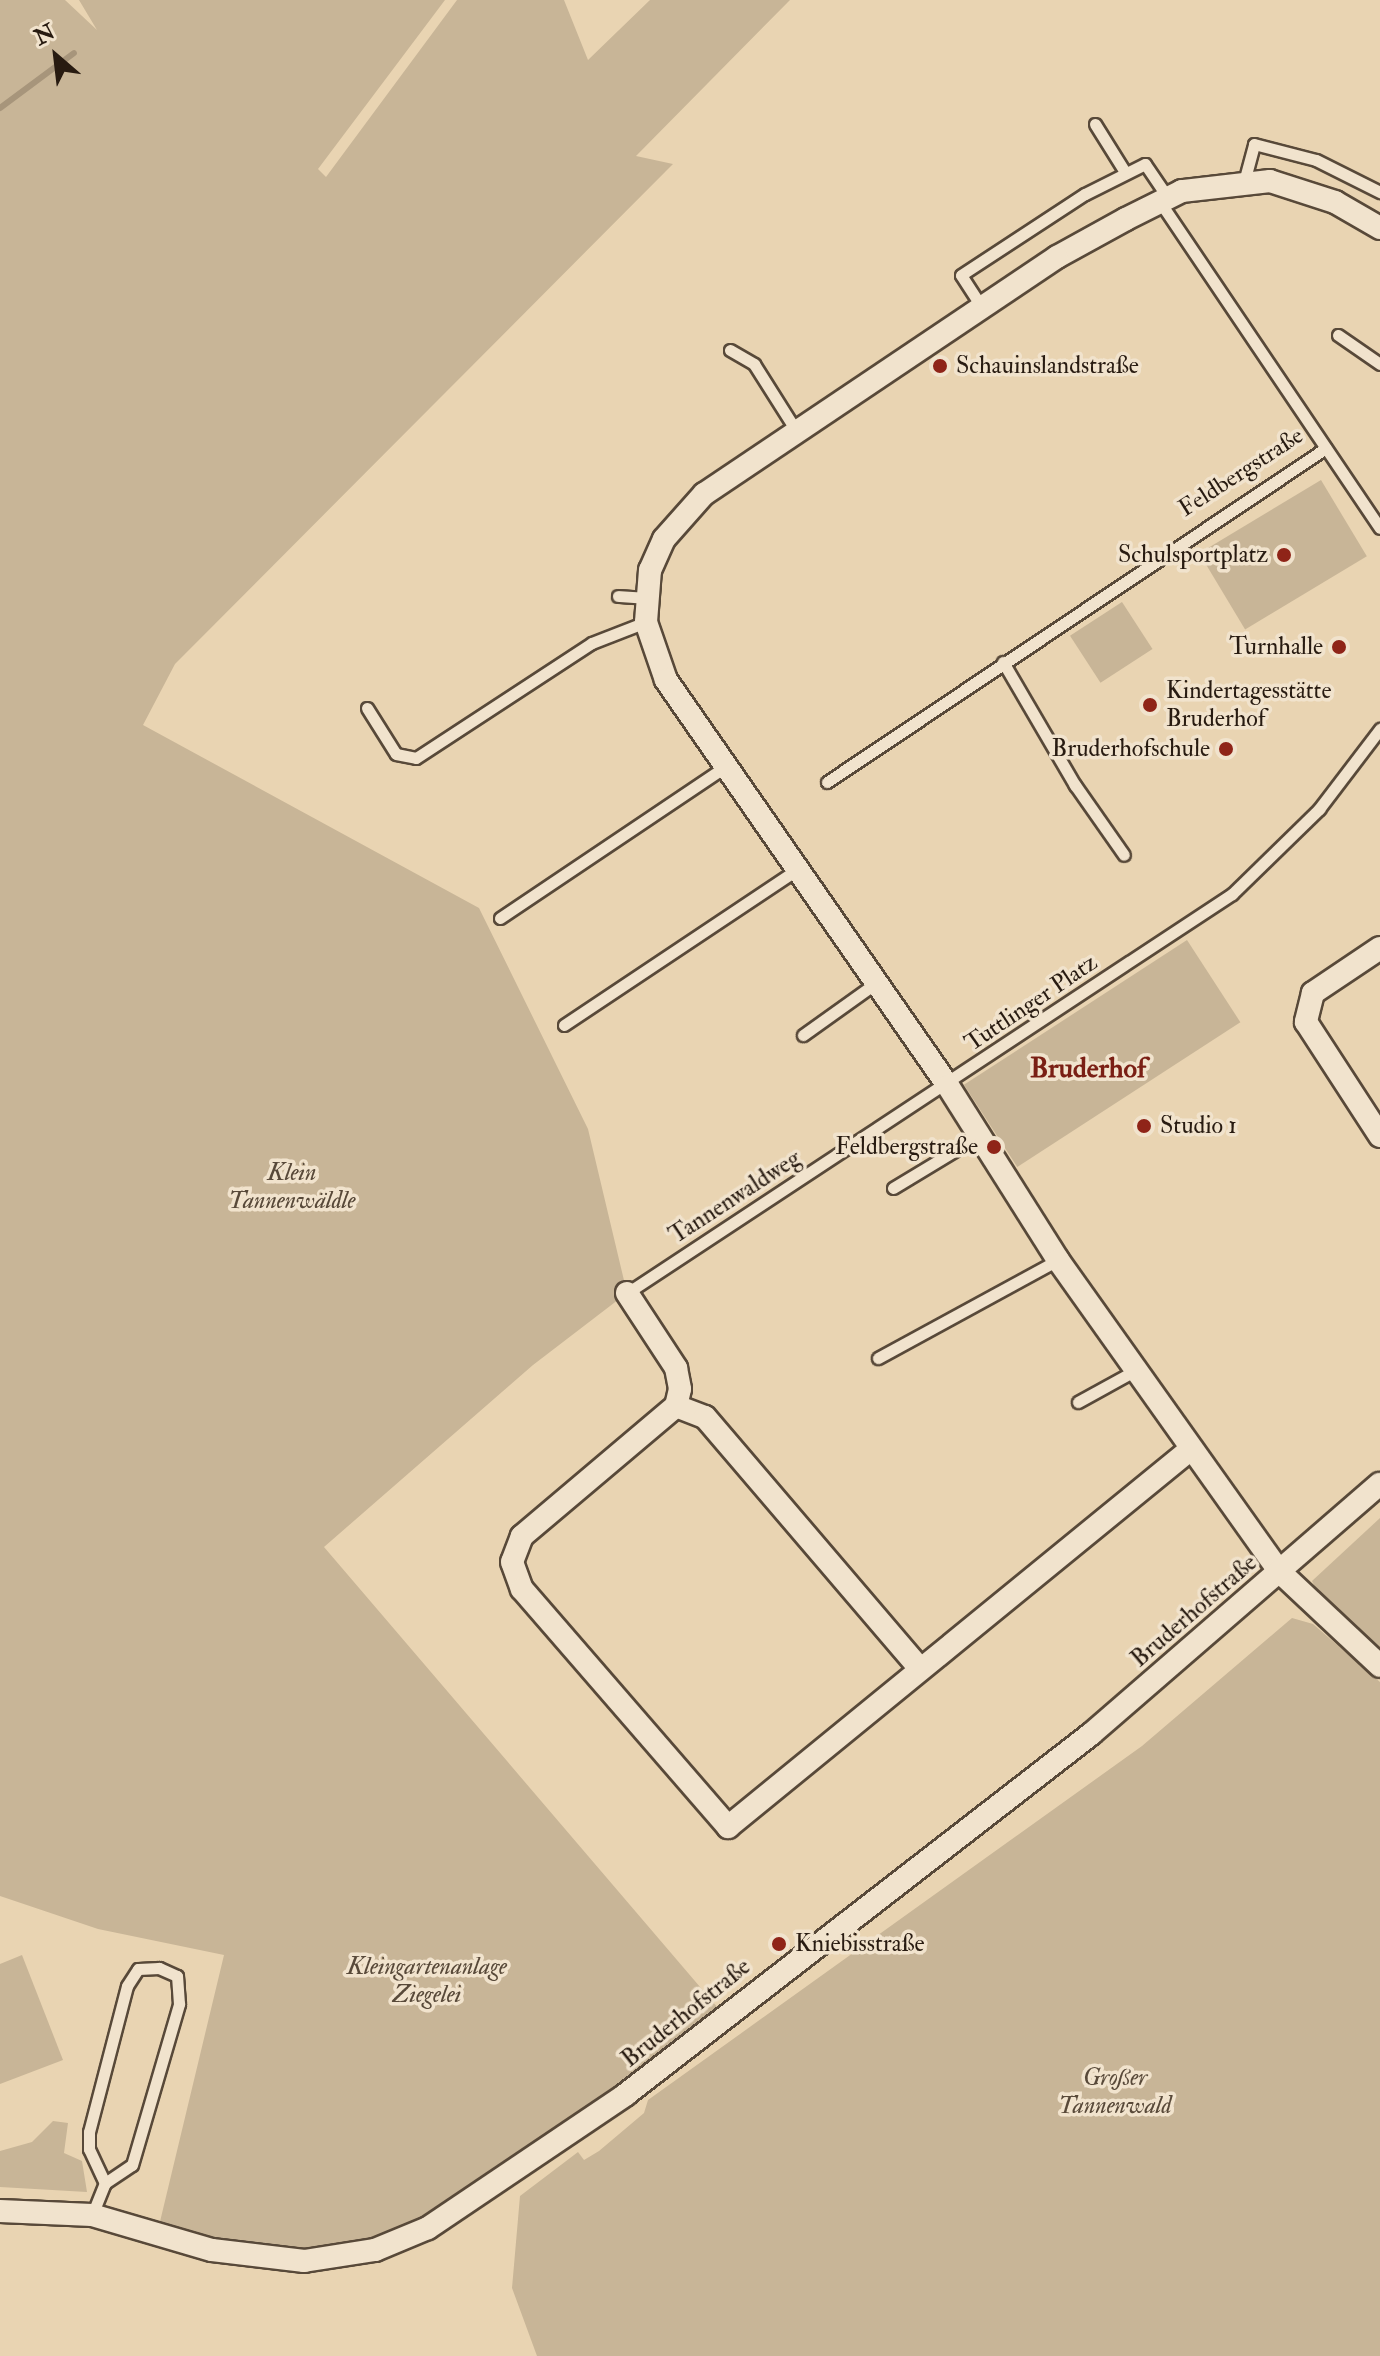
<!DOCTYPE html>
<html>
<head>
<meta charset="utf-8">
<style>
  body { margin:0 }
  #map { position:relative; width:1380px; height:2356px; overflow:hidden; background:#e9d4b2; font-family:"IM FELL Double Pica",serif }
  div>[style] { position:absolute }
  .green>* { inset:0; background:#c8b597; transform-origin:0 0 }
  .stream>* { height:6px; margin:-3px; padding:0 3px; transform-origin:3px; border-radius:3px; background:#a7957b }
  .roads { filter:drop-shadow(2px 0 #584939) drop-shadow(-2px 0 #584939) drop-shadow(0 2px #584939) drop-shadow(0 -2px #584939) }
  .lane>* { height:11px; margin:-5.5px; padding:0 5.5px; transform-origin:5.5px; border-radius:5.5px; background:#f1e3cd }
  .street>* { height:22px; margin:-11px; padding:0 11px; transform-origin:11px; border-radius:11px; background:#f1e3cd }
  .dots>* { width:22px; height:22px; translate:-50% -50%; box-sizing:border-box; border:4px solid #f1e3cd; border-radius:50% }
  span { translate:-50% -50%; white-space:nowrap; text-align:center; line-height:1.15; -webkit-text-stroke:7px #f1e3cd; paint-order:stroke }
  .poi-label { font-size:24px; color:#281b11 }
  .left { translate:0 -50%; text-align:left }
  .right { translate:-100% -50%; text-align:right }
  .street-label { font-size:24px; color:#281b11 }
  .park-label { font-size:24px; color:#584939; font-style:italic }
  .quarter-label { font-size:28px; color:#7a1f14; font-weight:700 }
  .north { position:absolute; left:16px; top:16px; width:80px; height:80px; -webkit-text-stroke:6px #f1e3cd; paint-order:stroke; rotate:332deg; font-size:22px; font-weight:700; line-height:32px; text-align:center; color:#281b11 }
  .north::after { content:''; display:block; margin:auto; width:28px; height:36px; background:#281b11; clip-path:polygon(50% 0,100% 100%,50% 72%,0 100%) }
</style>
</head>
<body>
<div id="map">
  <div class="green">
    <div style="clip-path:polygon(0 0,65px 0,97px 30px,79px 0,445px 0,318px 169px,326px 177px,457px 0,564px 0,588px 60px,650px 0,790px 0,636px 156px,673px 164px,175px 664px,143px 725px,479px 908px,588px 1129px,627px 1293px,533px 1365px,324px 1547px,724px 2015px,428px 2228px,304px 2261px,158px 2230px,224px 1955px,98px 1929px,0 1896px)"></div>
    <div style="left:1321px;top:480px;width:89px;height:142px;rotate:59deg"></div>
    <div style="left:1122px;top:602px;width:56px;height:62px;rotate:57deg"></div>
    <div style="left:1187px;top:940px;width:98px;height:266px;rotate:57deg"></div>
    <div style="clip-path:polygon(1380px 1518px,1380px 1651px,1319px 1595px,1312px 1581px)"></div>
    <div style="clip-path:polygon(1292px 1618px,1313px 1624px,1380px 1682px,1380px 2356px,537px 2356px,512px 2288px,520px 2196px,578px 2152px,584px 2160px,599px 2151px,644px 2113px,648px 2100px,1142px 1746px)"></div>
    <div style="clip-path:polygon(22px 1955px,63px 2060px,0 2084px,0 1964px)"></div>
    <div style="clip-path:polygon(53px 2121px,68px 2123px,64px 2153px,82px 2161px,87px 2192px,0 2187px,0 2151px,32px 2142px)"></div>
  </div>
  <div class="stream">
    <div style="left:0;top:108px;width:92px;rotate:-36.6deg"></div>
  </div>
  <div class="roads">
    <div class="lane">
      <div style="left:1095px;top:124px;width:57px;rotate:58deg"></div>
      <div style="left:1244px;top:182px;width:39px;rotate:-75deg"></div>
      <div style="left:1254px;top:144px;width:64px;rotate:14.5deg"></div>
      <div style="left:1316px;top:160px;width:72px;rotate:26.6deg"></div>
      <div style="left:1160px;top:202px;width:393px;rotate:56deg"></div>
      <div style="left:983px;top:309px;width:40px;rotate:-122.9deg"></div>
      <div style="left:961px;top:275px;width:148px;rotate:-33.2deg"></div>
      <div style="left:1085px;top:194px;width:67px;rotate:-26.6deg"></div>
      <div style="left:1145px;top:164px;width:41px;rotate:55.9deg"></div>
      <div style="left:1338px;top:335px;width:51px;rotate:34.6deg"></div>
      <div style="left:730px;top:350px;width:28px;rotate:30deg"></div>
      <div style="left:754px;top:364px;width:80px;rotate:57.7deg"></div>
      <div style="left:618px;top:596px;width:28px;rotate:4deg"></div>
      <div style="left:1003px;top:662px;width:143px;rotate:59.7deg"></div>
      <div style="left:1075px;top:785px;width:85px;rotate:55deg"></div>
      <div style="left:367px;top:708px;width:54px;rotate:57.8deg"></div>
      <div style="left:396px;top:754px;width:20px;rotate:11deg"></div>
      <div style="left:416px;top:758px;width:210px;rotate:-33.2deg"></div>
      <div style="left:592px;top:643px;width:58px;rotate:-21.3deg"></div>
      <div style="left:827px;top:782px;width:600px;rotate:-33.8deg"></div>
      <div style="left:500px;top:918px;width:271px;rotate:-33.9deg"></div>
      <div style="left:564px;top:1025px;width:279px;rotate:-33.7deg"></div>
      <div style="left:803px;top:1035px;width:90px;rotate:-35.5deg"></div>
      <div style="left:893px;top:1188px;width:97px;rotate:-31.1deg"></div>
      <div style="left:627px;top:1293px;width:725px;rotate:-33.41deg"></div>
      <div style="left:1232px;top:894px;width:122px;rotate:-44.3deg"></div>
      <div style="left:1319px;top:809px;width:101px;rotate:-52.7deg"></div>
      <div style="left:878px;top:1358px;width:205px;rotate:-28.6deg"></div>
      <div style="left:1078px;top:1402px;width:66px;rotate:-28.9deg"></div>
      <div style="left:92px;top:2215px;width:35px;rotate:-68deg"></div>
      <div style="left:105px;top:2183px;width:32px;rotate:-34deg"></div>
      <div style="left:132px;top:2165px;width:168px;rotate:-73.7deg"></div>
      <div style="left:179px;top:2004px;width:28px;rotate:-94deg"></div>
      <div style="left:177px;top:1976px;width:20px;rotate:-156deg"></div>
      <div style="left:159px;top:1968px;width:21px;rotate:177deg"></div>
      <div style="left:138px;top:1969px;width:20px;rotate:123deg"></div>
      <div style="left:127px;top:1986px;width:151px;rotate:104.6deg"></div>
      <div style="left:89px;top:2132px;width:17px;rotate:90deg"></div>
      <div style="left:89px;top:2149px;width:38px;rotate:65deg"></div>
    </div>
    <div class="street">
      <div style="left:1380px;top:228px;width:52px;rotate:-150deg"></div>
      <div style="left:1335px;top:202px;width:68px;rotate:-162.1deg"></div>
      <div style="left:1270px;top:181px;width:89px;rotate:173.5deg"></div>
      <div style="left:1182px;top:191px;width:63px;rotate:153.4deg"></div>
      <div style="left:1126px;top:219px;width:79px;rotate:151.2deg"></div>
      <div style="left:1057px;top:257px;width:425px;rotate:146.1deg"></div>
      <div style="left:704px;top:494px;width:60px;rotate:131.6deg"></div>
      <div style="left:664px;top:539px;width:34px;rotate:114deg"></div>
      <div style="left:650px;top:570px;width:52px;rotate:94.4deg"></div>
      <div style="left:646px;top:622px;width:61px;rotate:71deg"></div>
      <div style="left:666px;top:680px;width:494px;rotate:55.2deg"></div>
      <div style="left:948px;top:1086px;width:206px;rotate:57.7deg"></div>
      <div style="left:1058px;top:1260px;width:383px;rotate:54.6deg"></div>
      <div style="left:1280px;top:1572px;width:137px;rotate:43.2deg"></div>
      <div style="left:1380px;top:948px;width:81px;rotate:146.1deg"></div>
      <div style="left:1313px;top:993px;width:30px;rotate:104deg"></div>
      <div style="left:1306px;top:1022px;width:136px;rotate:57deg"></div>
      <div style="left:627px;top:1293px;width:90px;rotate:56.8deg"></div>
      <div style="left:676px;top:1368px;width:21px;rotate:79deg"></div>
      <div style="left:680px;top:1389px;width:17px;rotate:103deg"></div>
      <div style="left:676px;top:1406px;width:202px;rotate:139.8deg"></div>
      <div style="left:522px;top:1536px;width:28px;rotate:111deg"></div>
      <div style="left:512px;top:1562px;width:29px;rotate:70deg"></div>
      <div style="left:522px;top:1589px;width:315px;rotate:49.1deg"></div>
      <div style="left:728px;top:1827px;width:598px;rotate:-39.23deg"></div>
      <div style="left:676px;top:1406px;width:31px;rotate:21deg"></div>
      <div style="left:705px;top:1417px;width:331px;rotate:49.5deg"></div>
      <div style="left:0;top:2211px;width:92px;rotate:2.5deg"></div>
      <div style="left:92px;top:2215px;width:125px;rotate:16.3deg"></div>
      <div style="left:212px;top:2250px;width:93px;rotate:6.8deg"></div>
      <div style="left:304px;top:2261px;width:72px;rotate:-8.8deg"></div>
      <div style="left:375px;top:2250px;width:57px;rotate:-22.5deg"></div>
      <div style="left:428px;top:2228px;width:238px;rotate:-34deg"></div>
      <div style="left:625px;top:2095px;width:589px;rotate:-37.76deg"></div>
      <div style="left:1091px;top:1734px;width:382px;rotate:-40.9deg"></div>
    </div>
  </div>
  <div class="dots">
    <div style="left:940px;top:366px;background:#8f2418"></div>
    <div style="left:1284px;top:555px;background:#8f2418"></div>
    <div style="left:1339px;top:647px;background:#8f2418"></div>
    <div style="left:1150px;top:705px;background:#8f2418"></div>
    <div style="left:1226px;top:749px;background:#8f2418"></div>
    <div style="left:1144px;top:1126px;background:#8f2418"></div>
    <div style="left:994px;top:1147px;background:#8f2418"></div>
    <div style="left:779px;top:1944px;background:#8f2418"></div>
  </div>
  <div class="poi-label">
    <span class="left" style="left:956px;top:366px">Schauinslandstraße</span>
    <span class="right" style="left:1268px;top:555px">Schulsportplatz</span>
    <span class="right" style="left:1323px;top:647px">Turnhalle</span>
    <span class="left" style="left:1166px;top:705px">Kindertagesstätte<br>Bruderhof</span>
    <span class="right" style="left:1210px;top:749px">Bruderhofschule</span>
    <span class="left" style="left:1160px;top:1126px">Studio 1</span>
    <span class="right" style="left:978px;top:1147px">Feldbergstraße</span>
    <span class="left" style="left:795px;top:1944px">Kniebisstraße</span>
  </div>
  <div class="street-label">
    <span style="left:1241px;top:472px;rotate:-33deg">Feldbergstraße</span>
    <span style="left:1031px;top:1003px;rotate:-34deg">Tuttlinger Platz</span>
    <span style="left:735px;top:1197px;rotate:-33deg">Tannenwaldweg</span>
    <span style="left:1194px;top:1611px;rotate:-41deg">Bruderhofstraße</span>
    <span style="left:686px;top:2013px;rotate:-39deg">Bruderhofstraße</span>
  </div>
  <div class="park-label">
    <span style="left:292px;top:1187px">Klein<br>Tannenwäldle</span>
    <span style="left:427px;top:1981px">Kleingartenanlage<br>Ziegelei</span>
    <span style="left:1115px;top:2092px">Großer<br>Tannenwald</span>
  </div>
  <div class="quarter-label">
    <span style="left:1088px;top:1069px">Bruderhof</span>
  </div>
  <div class="north">N</div>
</div>
</body>
</html>
